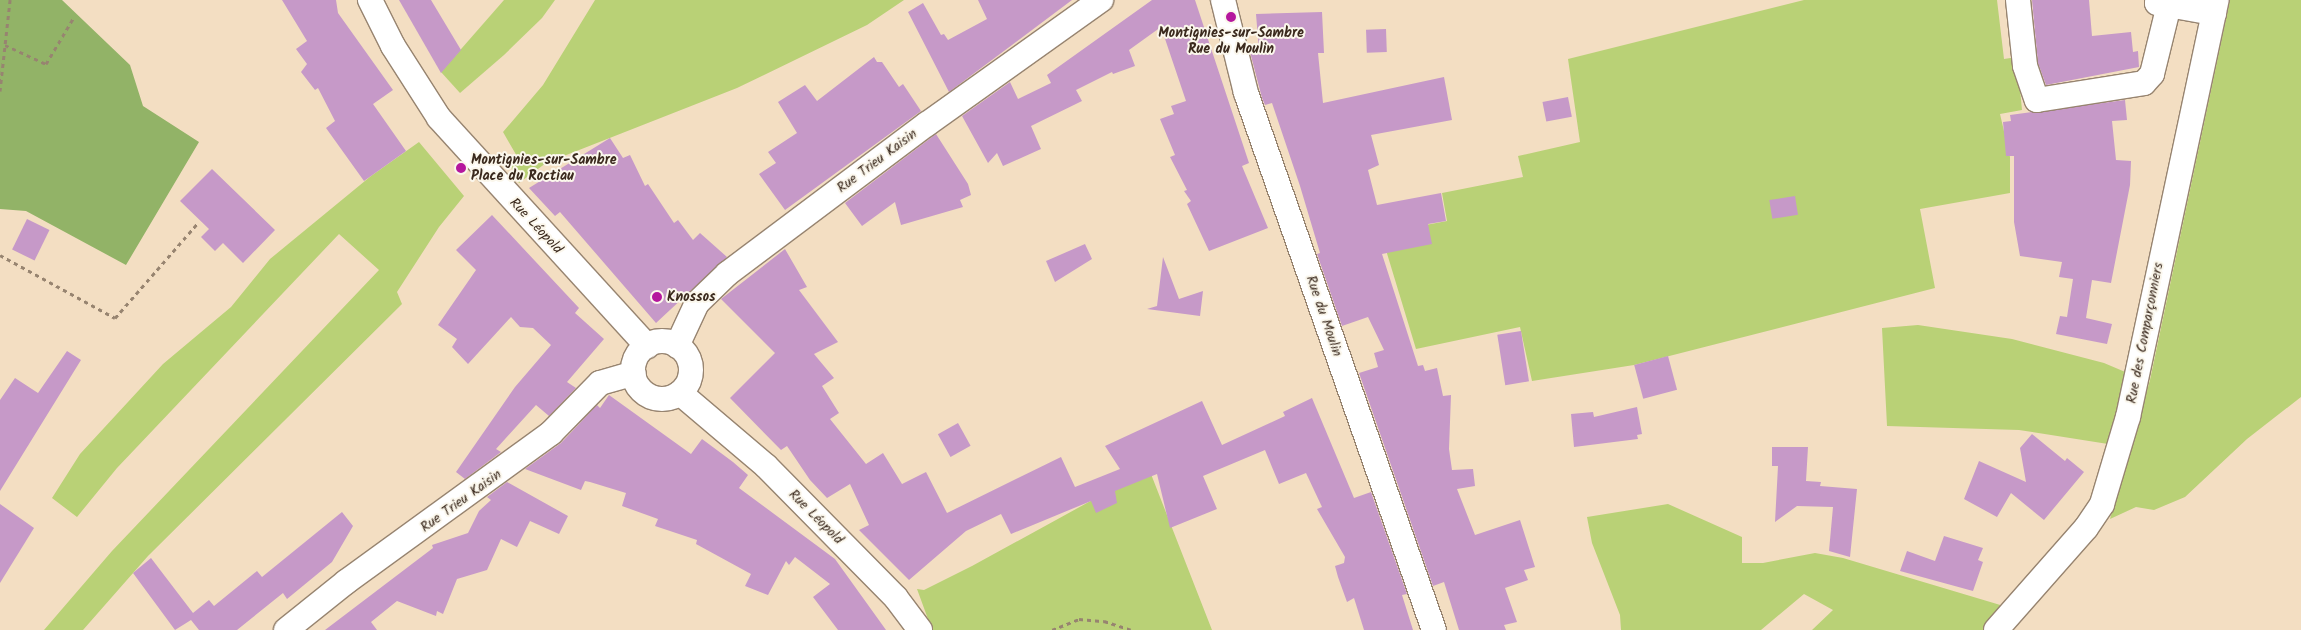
<!DOCTYPE html>
<html>
<head>
<meta charset="utf-8">
<style>
  body { margin:0 }
  #map { position:relative; width:2301px; height:630px; overflow:hidden; background:#f3dec2; font-family:Kalam,sans-serif }
  div>[style] { position:absolute }
  .green>* { inset:0; background:#b9d176 }
  .forest>* { inset:0; background:#92b367 }
  .building>* { inset:0; background:#c699c8; transform-origin:0 0 }
  .path>* { height:3px; margin-top:-1.5px; transform-origin:0; background:repeating-linear-gradient(90deg,#978470 0 4px,transparent 0 8px) }
  .roads { filter:drop-shadow(1px 0 #978470) drop-shadow(-1px 0 #978470) drop-shadow(0 1px #978470) drop-shadow(0 -1px #978470) }
  .minor>* { height:24px; margin:-12px; padding:0 12px; transform-origin:12px; border-radius:12px; background:#fff }
  .minor>.ring { margin:-12px; padding:0; box-sizing:content-box; background:none; border:24px solid #fff; border-radius:50% }
  .dots>* { width:14px; height:14px; translate:-50% -50%; box-sizing:border-box; border:2px solid #fbf7ec; border-radius:50% }
  span { translate:-50% -50%; white-space:nowrap; text-align:center; line-height:1.15; -webkit-text-stroke:4px #fbf7ec; paint-order:stroke }
  .poi-label { font-size:14px; color:#3b2a1e; font-weight:700 }
  .left { translate:0 -50%; text-align:left }
  .street-label { font-size:14px; color:#3b2a1e }
</style>
</head>
<body>
<div id="map">
  <div class="green">
    <div style="clip-path:polygon(504px 0,555px 0,542px 18px,504px 55px,460px 93px,441px 72px)"></div>
    <div style="clip-path:polygon(595px 0,904px 0,867px 25px,737px 88px,546px 163px,519px 183px,510px 165px,518px 158px,503px 132px,543px 85px)"></div>
    <div style="clip-path:polygon(1804px 0,1997px 0,2004px 59px,2017px 57px,2022px 110px,2000px 114px,2010px 157px,2010px 193px,1920px 209px,1935px 288px,1634px 365px,1532px 381px,1520px 327px,1416px 349px,1382px 237px,1399px 230px,1447px 221px,1442px 193px,1523px 177px,1518px 156px,1580px 142px,1568px 59px)"></div>
    <div style="clip-path:polygon(2230px 0,2301px 0,2301px 397px,2247px 439px,2185px 497px,2154px 510px,2136px 507px,2110px 519px,2150px 380px)"></div>
    <div style="clip-path:polygon(419px 142px,464px 196px,439px 227px,397px 292px,402px 304px,148px 556px,83px 630px,44px 630px,112px 551px,379px 270px,339px 234px,117px 468px,77px 517px,52px 498px,80px 454px,163px 364px,231px 307px,270px 259px,371px 176px)"></div>
    <div style="clip-path:polygon(1918px 325px,2012px 339px,2104px 363px,2130px 374px,2108px 444px,2019px 430px,1887px 426px,1882px 328px)"></div>
    <div style="clip-path:polygon(1149px 469px,1212px 630px,932px 630px,917px 589px,924px 590px,972px 566px)"></div>
    <div style="clip-path:polygon(1668px 504px,1742px 537px,1742px 563px,1763px 563px,1815px 553px,1843px 558px,2007px 607px,1984px 630px,1812px 630px,1833px 610px,1804px 594px,1761px 630px,1621px 630px,1620px 615px,1592px 543px,1587px 517px)"></div>
  </div>
  <div class="forest">
    <div style="clip-path:polygon(0 0,62px 0,130px 65px,143px 106px,199px 142px,126px 265px,26px 211px,0 209px)"></div>
  </div>
  <div class="building">
    <div style="clip-path:polygon(282px 0,336px 0,338px 13px,393px 90px,373px 104px,406px 151px,364px 181px,326px 128px,335px 121px,318px 88px,315px 90px,301px 72px,307px 64px,296px 49px,307px 41px)"></div>
    <div style="clip-path:polygon(399px 0,431px 0,461px 50px,441px 73px)"></div>
    <div style="clip-path:polygon(978px 0,1072px 0,949px 92px,908px 12px,923px 3px,941px 35px,944px 34px,948px 40px,987px 19px)"></div>
    <div style="clip-path:polygon(1152px 0,1195px 0,1249px 163px,1242px 166px,1268px 228px,1209px 251px,1187px 204px,1191px 201px,1184px 191px,1187px 190px,1170px 157px,1175px 155px,1160px 119px,1174px 114px,1171px 106px,1186px 101px,1161px 27px,1129px 50px,1135px 66px,1113px 74px,1112px 72px,1076px 90px,1082px 101px,1031px 126px,1041px 149px,1003px 166px,997px 153px,988px 163px,962px 116px,1010px 82px,1018px 99px,1051px 83px,1047px 75px)"></div>
    <div style="clip-path:polygon(2032px 0,2089px 0,2092px 36px,2131px 32px,2133px 52px,2138px 51px,2139px 67px,2046px 85px,2038px 63px)"></div>
    <div style="clip-path:polygon(1322px 12px,1324px 53px,1318px 53px,1323px 103px,1444px 77px,1452px 120px,1371px 135px,1379px 165px,1368px 170px,1377px 205px,1441px 193px,1446px 221px,1428px 224px,1432px 244px,1382px 254px,1418px 366px,1423px 365px,1425px 371px,1437px 368px,1443px 396px,1451px 395px,1449px 449px,1452px 470px,1473px 469px,1475px 486px,1457px 489px,1475px 535px,1520px 520px,1535px 567px,1524px 570px,1528px 580px,1505px 588px,1517px 622px,1504px 625px,1506px 630px,1459px 630px,1444px 582px,1433px 586px,1359px 373px,1378px 367px,1374px 353px,1384px 350px,1368px 317px,1342px 326px,1317px 254px,1320px 253px,1300px 186px,1272px 103px,1265px 105px,1262px 98px,1250px 52px,1259px 51px,1256px 14px)"></div>
    <div style="left:1386px;top:29px;width:23px;height:20px;rotate:88deg"></div>
    <div style="clip-path:polygon(874px 57px,877px 62px,882px 62px,899px 87px,903px 84px,921px 111px,785px 210px,759px 174px,776px 163px,768px 152px,797px 133px,778px 102px,805px 85px,817px 101px)"></div>
    <div style="left:1568px;top:97px;width:20px;height:26px;rotate:79deg"></div>
    <div style="clip-path:polygon(2125px 100px,2127px 120px,2112px 121px,2116px 160px,2131px 161px,2130px 185px,2111px 283px,2092px 280px,2086px 318px,2112px 324px,2107px 344px,2056px 334px,2060px 316px,2067px 317px,2073px 279px,2059px 277px,2062px 262px,2020px 256px,2014px 222px,2014px 156px,2006px 156px,2003px 122px,2011px 121px,2010px 115px)"></div>
    <div style="clip-path:polygon(936px 134px,968px 184px,971px 195px,960px 200px,963px 207px,901px 225px,895px 202px,862px 226px,845px 203px)"></div>
    <div style="clip-path:polygon(610px 138px,623px 158px,630px 155px,645px 186px,648px 184px,674px 223px,678px 220px,693px 240px,700px 233px,727px 257px,656px 323px,560px 212px,555px 216px,529px 188px)"></div>
    <div style="clip-path:polygon(212px 169px,275px 230px,243px 263px,223px 243px,215px 251px,201px 237px,209px 229px,180px 201px)"></div>
    <div style="left:1795px;top:196px;width:19px;height:26px;rotate:81deg"></div>
    <div style="clip-path:polygon(492px 215px,579px 308px,575px 313px,604px 339px,567px 382px,576px 388px,549px 416px,536px 405px,496px 449px,501px 452px,465px 479px,456px 472px,515px 387px,551px 345px,533px 328px,520px 327px,511px 317px,468px 364px,452px 347px,457px 339px,438px 325px,476px 270px,456px 250px)"></div>
    <div style="left:27px;top:219px;width:25px;height:34px;rotate:26deg"></div>
    <div style="clip-path:polygon(1085px 244px,1092px 259px,1055px 282px,1046px 261px)"></div>
    <div style="clip-path:polygon(785px 249px,807px 287px,799px 290px,838px 342px,814px 354px,834px 378px,822px 386px,839px 413px,830px 419px,866px 464px,883px 453px,902px 484px,926px 472px,947px 513px,1061px 457px,1075px 487px,1120px 469px,1105px 446px,1202px 401px,1222px 445px,1285px 416px,1283px 412px,1312px 398px,1354px 498px,1371px 492px,1407px 594px,1402px 595px,1413px 630px,1364px 630px,1354px 598px,1347px 602px,1338px 577px,1335px 566px,1344px 563px,1345px 557px,1317px 509px,1322px 507px,1306px 473px,1279px 484px,1265px 450px,1203px 476px,1217px 509px,1170px 528px,1157px 474px,1115px 491px,1117px 503px,1096px 513px,1091px 501px,1011px 534px,1001px 514px,966px 531px,909px 580px,859px 530px,869px 525px,850px 484px,827px 498px,810px 480px,787px 446px,781px 450px,730px 398px,775px 353px,721px 299px)"></div>
    <div style="clip-path:polygon(1163px 257px,1179px 299px,1203px 291px,1200px 316px,1147px 309px,1157px 306px)"></div>
    <div style="left:1521px;top:331px;width:51px;height:24px;rotate:81deg"></div>
    <div style="clip-path:polygon(67px 351px,81px 360px,0 491px,0 400px,15px 378px,38px 393px)"></div>
    <div style="left:1668px;top:356px;width:35px;height:35px;rotate:75deg"></div>
    <div style="clip-path:polygon(609px 395px,691px 454px,702px 439px,733px 462px,748px 475px,739px 488px,835px 559px,886px 630px,838px 630px,813px 597px,830px 584px,795px 557px,789px 565px,786px 561px,768px 595px,745px 586px,751px 574px,696px 544px,697px 540px,655px 526px,658px 519px,622px 506px,626px 493px,590px 482px,585px 481px,581px 490px,525px 469px,561px 443px,597px 405px,600px 408px)"></div>
    <div style="clip-path:polygon(1637px 407px,1642px 434px,1637px 435px,1638px 439px,1574px 447px,1571px 414px,1593px 412px,1594px 417px)"></div>
    <div style="left:958px;top:423px;width:26px;height:23px;rotate:61deg"></div>
    <div style="clip-path:polygon(2032px 434px,2065px 461px,2067px 458px,2084px 472px,2044px 520px,2011px 493px,1997px 517px,1964px 499px,1979px 461px,2026px 482px,2020px 448px)"></div>
    <div style="clip-path:polygon(1772px 447px,1808px 447px,1806px 481px,1821px 482px,1820px 486px,1857px 489px,1850px 557px,1829px 551px,1833px 507px,1797px 506px,1775px 522px,1778px 466px,1772px 466px)"></div>
    <div style="clip-path:polygon(507px 482px,568px 516px,559px 534px,530px 521px,517px 547px,501px 539px,487px 570px,457px 579px,443px 614px,437px 611px,436px 616px,397px 601px,371px 622px,377px 630px,325px 630px,433px 548px,432px 545px,468px 533px,479px 511px,491px 500px,487px 497px)"></div>
    <div style="clip-path:polygon(0 504px,34px 528px,0 583px)"></div>
    <div style="clip-path:polygon(342px 512px,353px 526px,332px 562px,287px 599px,283px 593px,237px 630px,199px 630px,191px 620px,175px 630px,133px 573px,151px 558px,193px 613px,209px 600px,214px 606px,257px 571px,262px 577px)"></div>
    <div style="clip-path:polygon(1944px 536px,1983px 548px,1978px 560px,1983px 562px,1973px 591px,1900px 571px,1907px 551px,1935px 561px)"></div>
  </div>
  <div class="path">
    <div style="left:5px;top:45px;width:45px;rotate:24.9deg"></div>
    <div style="left:46px;top:64px;width:55px;rotate:-59.2deg"></div>
    <div style="left:0;top:91px;width:92px;rotate:-83.7deg"></div>
    <div style="left:0;top:255px;width:131px;rotate:28.7deg"></div>
    <div style="left:115px;top:318px;width:125px;rotate:-48.9deg"></div>
    <div style="left:1052px;top:630px;width:29px;rotate:-22deg"></div>
    <div style="left:1079px;top:619px;width:25px;rotate:5deg"></div>
    <div style="left:1104px;top:621px;width:28px;rotate:18deg"></div>
  </div>
  <div class="roads">
    <div class="minor">
      <div style="left:370px;top:0;width:51px;rotate:63.4deg"></div>
      <div style="left:393px;top:46px;width:85px;rotate:57.4deg"></div>
      <div style="left:439px;top:118px;width:309px;rotate:47.6deg"></div>
      <div style="left:1223px;top:0;width:96px;rotate:76.1deg"></div>
      <div style="left:1246px;top:93px;width:569px;rotate:70.71deg"></div>
      <div style="left:2018px;top:0;width:66px;rotate:83.9deg"></div>
      <div style="left:2025px;top:66px;width:36px;rotate:71deg"></div>
      <div style="left:2037px;top:100px;width:108px;rotate:-9deg"></div>
      <div style="left:2144px;top:83px;width:12px;rotate:-48deg"></div>
      <div style="left:2152px;top:74px;width:71px;rotate:-76.2deg"></div>
      <div style="left:2158px;top:0;width:3px;rotate:108deg"></div>
      <div style="left:2157px;top:3px;width:58px;rotate:10deg"></div>
      <div class="ring" style="left:633px;top:341px;width:34px;height:34px"></div>
      <div style="left:677px;top:346px;width:47px;rotate:-65.1deg"></div>
      <div style="left:697px;top:303px;width:42px;rotate:-44deg"></div>
      <div style="left:727px;top:274px;width:250px;rotate:-36.9deg"></div>
      <div style="left:927px;top:124px;width:214px;rotate:-35.5deg"></div>
      <div style="left:680px;top:393px;width:113px;rotate:40.3deg"></div>
      <div style="left:766px;top:466px;width:185px;rotate:45.4deg"></div>
      <div style="left:896px;top:598px;width:40px;rotate:53deg"></div>
      <div style="left:286px;top:630px;width:77px;rotate:-38.7deg"></div>
      <div style="left:346px;top:582px;width:253px;rotate:-36deg"></div>
      <div style="left:551px;top:433px;width:70px;rotate:-45.6deg"></div>
      <div style="left:600px;top:383px;width:35px;rotate:-16deg"></div>
      <div style="left:1996px;top:630px;width:136px;rotate:-48.6deg"></div>
      <div style="left:2086px;top:528px;width:29px;rotate:-56deg"></div>
      <div style="left:2102px;top:504px;width:91px;rotate:-73.4deg"></div>
      <div style="left:2128px;top:417px;width:426px;rotate:-78deg"></div>
    </div>
  </div>
  <div class="dots">
    <div style="left:1231px;top:17px;background:#b5179e"></div>
    <div style="left:461px;top:168px;background:#b5179e"></div>
    <div style="left:657px;top:297px;background:#b5179e"></div>
  </div>
  <div class="poi-label">
    <span style="left:1231px;top:41px">Montignies-sur-Sambre<br>Rue du Moulin</span>
    <span class="left" style="left:471px;top:168px">Montignies-sur-Sambre<br>Place du Roctiau</span>
    <span class="left" style="left:667px;top:297px">Knossos</span>
  </div>
  <div class="street-label">
    <span style="left:877px;top:161px;rotate:-37deg">Rue Trieu Kaisin</span>
    <span style="left:536px;top:226px;rotate:47deg">Rue Léopold</span>
    <span style="left:1324px;top:316px;rotate:71deg">Rue du Moulin</span>
    <span style="left:2145px;top:333px;rotate:-79deg">Rue des Comparçonniers</span>
    <span style="left:461px;top:501px;rotate:-36deg">Rue Trieu Kaisin</span>
    <span style="left:816px;top:517px;rotate:45deg">Rue Léopold</span>
  </div>
</div>
</body>
</html>
